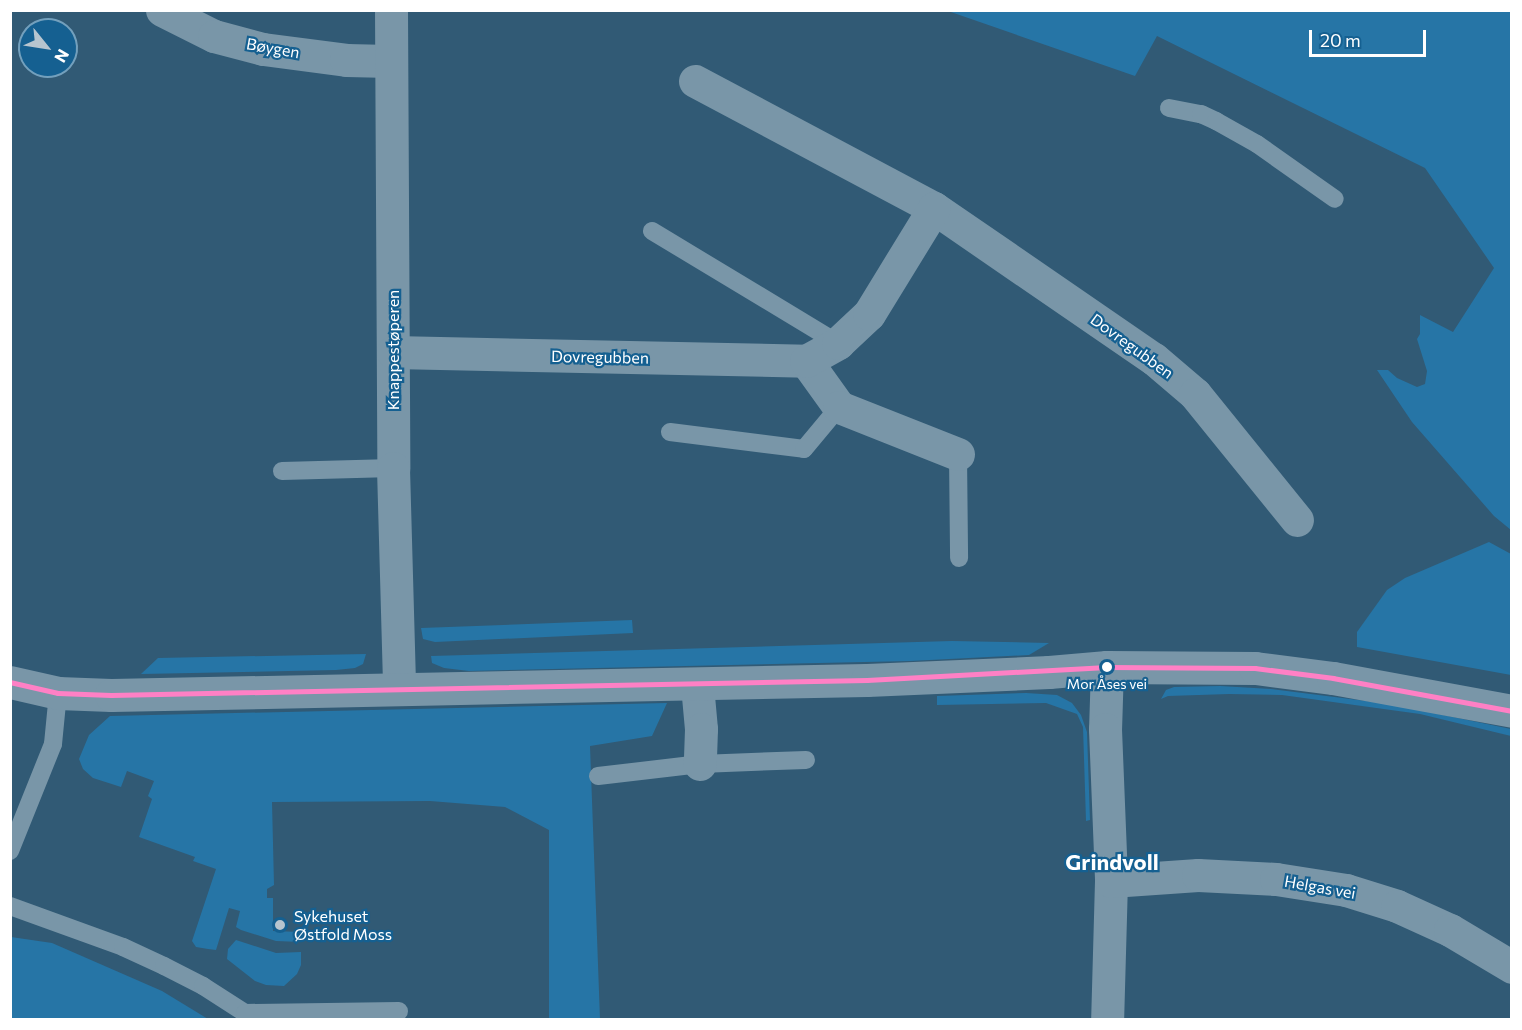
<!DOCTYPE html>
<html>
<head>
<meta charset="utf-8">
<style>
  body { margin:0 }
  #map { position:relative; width:1522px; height:1030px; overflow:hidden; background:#315a75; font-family:Commissioner,sans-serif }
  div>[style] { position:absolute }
  .green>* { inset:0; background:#2675a6 }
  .service>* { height:18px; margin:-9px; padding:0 9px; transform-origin:9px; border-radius:9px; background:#7996a8 }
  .minor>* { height:33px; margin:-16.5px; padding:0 16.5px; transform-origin:16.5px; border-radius:16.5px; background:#7996a8 }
  .tertiary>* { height:33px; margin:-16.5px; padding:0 16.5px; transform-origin:16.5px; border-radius:16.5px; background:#7996a8 }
  .bus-1>* { height:4.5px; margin:-2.25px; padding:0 2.25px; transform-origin:2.25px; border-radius:2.25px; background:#ff80c5 }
  .dots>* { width:16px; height:16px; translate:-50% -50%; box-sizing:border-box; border:3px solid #156091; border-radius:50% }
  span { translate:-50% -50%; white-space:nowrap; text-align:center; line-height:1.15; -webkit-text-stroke:4.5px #156091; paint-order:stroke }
  .bus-label { font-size:14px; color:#fff }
  .street-label { font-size:16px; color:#fff }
  .poi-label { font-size:16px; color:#fff }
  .left { translate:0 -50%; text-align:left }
  .district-label { font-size:22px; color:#fff; font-weight:700 }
  .frame { position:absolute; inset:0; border:12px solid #fff; pointer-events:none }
  .north { position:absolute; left:18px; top:18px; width:60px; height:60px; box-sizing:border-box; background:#156091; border:2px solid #73a0bd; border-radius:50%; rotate:120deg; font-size:16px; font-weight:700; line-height:24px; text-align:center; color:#fff }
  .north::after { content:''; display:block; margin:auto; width:21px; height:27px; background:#b7c5cf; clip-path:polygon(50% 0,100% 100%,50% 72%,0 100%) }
  .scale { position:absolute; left:1309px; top:30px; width:117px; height:27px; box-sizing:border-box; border:3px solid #fff; border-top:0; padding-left:8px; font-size:18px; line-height:21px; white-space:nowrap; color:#fff; -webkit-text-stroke:4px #156091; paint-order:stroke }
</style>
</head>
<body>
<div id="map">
  <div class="green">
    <div style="clip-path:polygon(948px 11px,1511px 11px,1511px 530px,1494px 516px,1412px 422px,1377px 370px,1388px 370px,1397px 378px,1417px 387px,1425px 384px,1427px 371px,1417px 339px,1420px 334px,1420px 315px,1453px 332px,1494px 268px,1425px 168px,1157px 36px,1135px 76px)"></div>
    <div style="clip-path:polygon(1489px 542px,1511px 554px,1511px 675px,1357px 647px,1357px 632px,1387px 590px,1405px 578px)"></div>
    <div style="clip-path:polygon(632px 620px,633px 633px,435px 642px,423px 639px,421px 628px)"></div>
    <div style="clip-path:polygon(952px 641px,1049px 643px,1029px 655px,910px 661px,469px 671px,444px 668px,432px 663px,431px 656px)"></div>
    <div style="clip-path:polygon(366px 654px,363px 664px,355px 668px,336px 670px,141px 674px,158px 658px)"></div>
    <div style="clip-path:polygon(1220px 686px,1271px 689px,1390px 704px,1511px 729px,1511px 736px,1420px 714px,1282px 695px,1229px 694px,1168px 696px,1161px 699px,1166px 690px,1174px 687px)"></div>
    <div style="clip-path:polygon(1026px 693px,1057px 695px,1072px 703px,1081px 715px,1087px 732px,1090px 820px,1086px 821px,1083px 727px,1077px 714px,1046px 703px,937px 705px,937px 696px)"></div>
    <div style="clip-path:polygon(667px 703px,652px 736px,590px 746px,600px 1019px,549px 1019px,549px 830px,505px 807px,430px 801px,272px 802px,274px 885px,267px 889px,267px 898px,273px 898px,273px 931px,300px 932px,301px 942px,276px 941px,241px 930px,236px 927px,240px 911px,229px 908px,216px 950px,208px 949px,196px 947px,192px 941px,216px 869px,193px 861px,195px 857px,139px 837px,152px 799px,148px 796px,154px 781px,127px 771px,121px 787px,93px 778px,83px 769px,79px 759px,89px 735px,110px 716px)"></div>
    <div style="clip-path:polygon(11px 937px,52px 943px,162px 991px,208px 1019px,11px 1019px)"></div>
    <div style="clip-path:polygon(236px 940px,276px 953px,301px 952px,301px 965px,297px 974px,284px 986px,266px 985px,255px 981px,227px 959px,228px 949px)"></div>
  </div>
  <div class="service">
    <div style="left:1169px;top:108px;width:33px;rotate:11deg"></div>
    <div style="left:1201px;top:114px;width:17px;rotate:25deg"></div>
    <div style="left:1216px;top:121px;width:47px;rotate:29.3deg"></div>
    <div style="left:1257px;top:144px;width:95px;rotate:35.2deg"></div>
    <div style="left:652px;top:231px;width:217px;rotate:31.1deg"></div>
    <div style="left:670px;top:432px;width:135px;rotate:7.2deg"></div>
    <div style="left:804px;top:449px;width:55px;rotate:-50.2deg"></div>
    <div style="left:958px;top:454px;width:104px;rotate:89.4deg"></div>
    <div style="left:282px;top:471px;width:111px;rotate:-1.5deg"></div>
    <div style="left:598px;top:776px;width:103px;rotate:-6.7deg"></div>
    <div style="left:700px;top:764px;width:106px;rotate:-2.2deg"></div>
    <div style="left:10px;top:851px;width:115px;rotate:-68.1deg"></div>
    <div style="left:53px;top:744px;width:51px;rotate:-84.4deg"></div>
    <div style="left:10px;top:906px;width:120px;rotate:19.9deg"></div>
    <div style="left:123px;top:947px;width:45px;rotate:24.9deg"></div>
    <div style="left:164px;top:966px;width:44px;rotate:27.1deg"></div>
    <div style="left:203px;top:986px;width:50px;rotate:32.7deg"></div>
    <div style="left:245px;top:1013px;width:9px;rotate:54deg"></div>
    <div style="left:245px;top:1013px;width:154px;rotate:-0.7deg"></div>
  </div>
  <div class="minor">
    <div style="left:162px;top:10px;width:58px;rotate:26.6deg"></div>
    <div style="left:214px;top:36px;width:51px;rotate:14.9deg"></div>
    <div style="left:263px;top:49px;width:84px;rotate:7.5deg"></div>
    <div style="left:346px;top:60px;width:44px;rotate:1.3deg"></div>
    <div style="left:391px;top:10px;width:458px;rotate:89.7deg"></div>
    <div style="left:393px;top:468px;width:220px;rotate:88.4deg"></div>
    <div style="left:695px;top:81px;width:271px;rotate:28deg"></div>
    <div style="left:934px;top:208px;width:267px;rotate:34.5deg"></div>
    <div style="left:1154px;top:359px;width:54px;rotate:40.5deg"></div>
    <div style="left:1195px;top:394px;width:162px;rotate:51deg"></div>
    <div style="left:393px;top:352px;width:413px;rotate:1.2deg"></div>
    <div style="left:806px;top:361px;width:57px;rotate:54.3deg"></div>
    <div style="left:839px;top:407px;width:128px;rotate:21.6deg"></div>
    <div style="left:806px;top:361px;width:37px;rotate:-29deg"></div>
    <div style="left:838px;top:343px;width:42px;rotate:-43.1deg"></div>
    <div style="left:869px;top:314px;width:124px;rotate:-58.5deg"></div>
    <div style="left:1107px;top:667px;width:62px;rotate:91.8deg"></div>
    <div style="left:1105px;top:729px;width:152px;rotate:87.7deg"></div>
    <div style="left:1111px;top:881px;width:139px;rotate:91.6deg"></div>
    <div style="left:697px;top:685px;width:44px;rotate:84.8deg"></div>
    <div style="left:701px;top:729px;width:35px;rotate:92deg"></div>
    <div style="left:1111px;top:881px;width:87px;rotate:-3.9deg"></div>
    <div style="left:1198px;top:875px;width:78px;rotate:2.9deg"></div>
    <div style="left:1276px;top:879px;width:71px;rotate:8.9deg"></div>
    <div style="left:1346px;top:890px;width:53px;rotate:17.4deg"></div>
    <div style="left:1397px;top:906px;width:58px;rotate:24.4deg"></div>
    <div style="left:1450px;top:930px;width:72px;rotate:30.8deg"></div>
  </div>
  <div class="tertiary">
    <div style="left:10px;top:682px;width:49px;rotate:12.9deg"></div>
    <div style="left:58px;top:693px;width:53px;rotate:2.2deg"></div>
    <div style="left:111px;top:695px;width:756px;rotate:-1.14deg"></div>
    <div style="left:867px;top:680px;width:182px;rotate:-2.5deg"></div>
    <div style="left:1049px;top:672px;width:58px;rotate:-4.9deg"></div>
    <div style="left:1107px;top:667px;width:148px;rotate:0.4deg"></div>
    <div style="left:1255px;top:668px;width:79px;rotate:7.3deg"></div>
    <div style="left:1333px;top:678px;width:182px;rotate:10.4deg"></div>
  </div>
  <div class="bus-1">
    <div style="left:10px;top:682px;width:49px;rotate:12.9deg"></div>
    <div style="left:58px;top:693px;width:53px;rotate:2.2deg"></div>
    <div style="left:111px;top:695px;width:756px;rotate:-1.14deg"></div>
    <div style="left:867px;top:680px;width:240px;rotate:-3.1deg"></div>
    <div style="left:1107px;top:667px;width:148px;rotate:0.4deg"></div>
    <div style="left:1255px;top:668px;width:79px;rotate:7.3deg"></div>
    <div style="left:1333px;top:678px;width:182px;rotate:10.4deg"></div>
  </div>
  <div class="dots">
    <div style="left:1107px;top:667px;background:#fff"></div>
    <div style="left:280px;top:925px;background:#b7c5cf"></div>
  </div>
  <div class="bus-label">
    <span style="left:1107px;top:684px">Mor Åses vei</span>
  </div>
  <div class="street-label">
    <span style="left:273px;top:48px;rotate:10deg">Bøygen</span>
    <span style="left:1132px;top:346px;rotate:36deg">Dovregubben</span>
    <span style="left:393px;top:350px;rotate:-90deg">Knappestøperen</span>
    <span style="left:600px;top:357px;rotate:1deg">Dovregubben</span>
    <span style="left:1320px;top:887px;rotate:10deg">Helgas vei</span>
  </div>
  <div class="poi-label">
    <span class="left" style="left:294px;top:925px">Sykehuset<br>Østfold Moss</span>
  </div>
  <div class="district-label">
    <span style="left:1112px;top:862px">Grindvoll</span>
  </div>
  <div class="frame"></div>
  <div class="north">N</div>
  <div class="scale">20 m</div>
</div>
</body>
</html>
